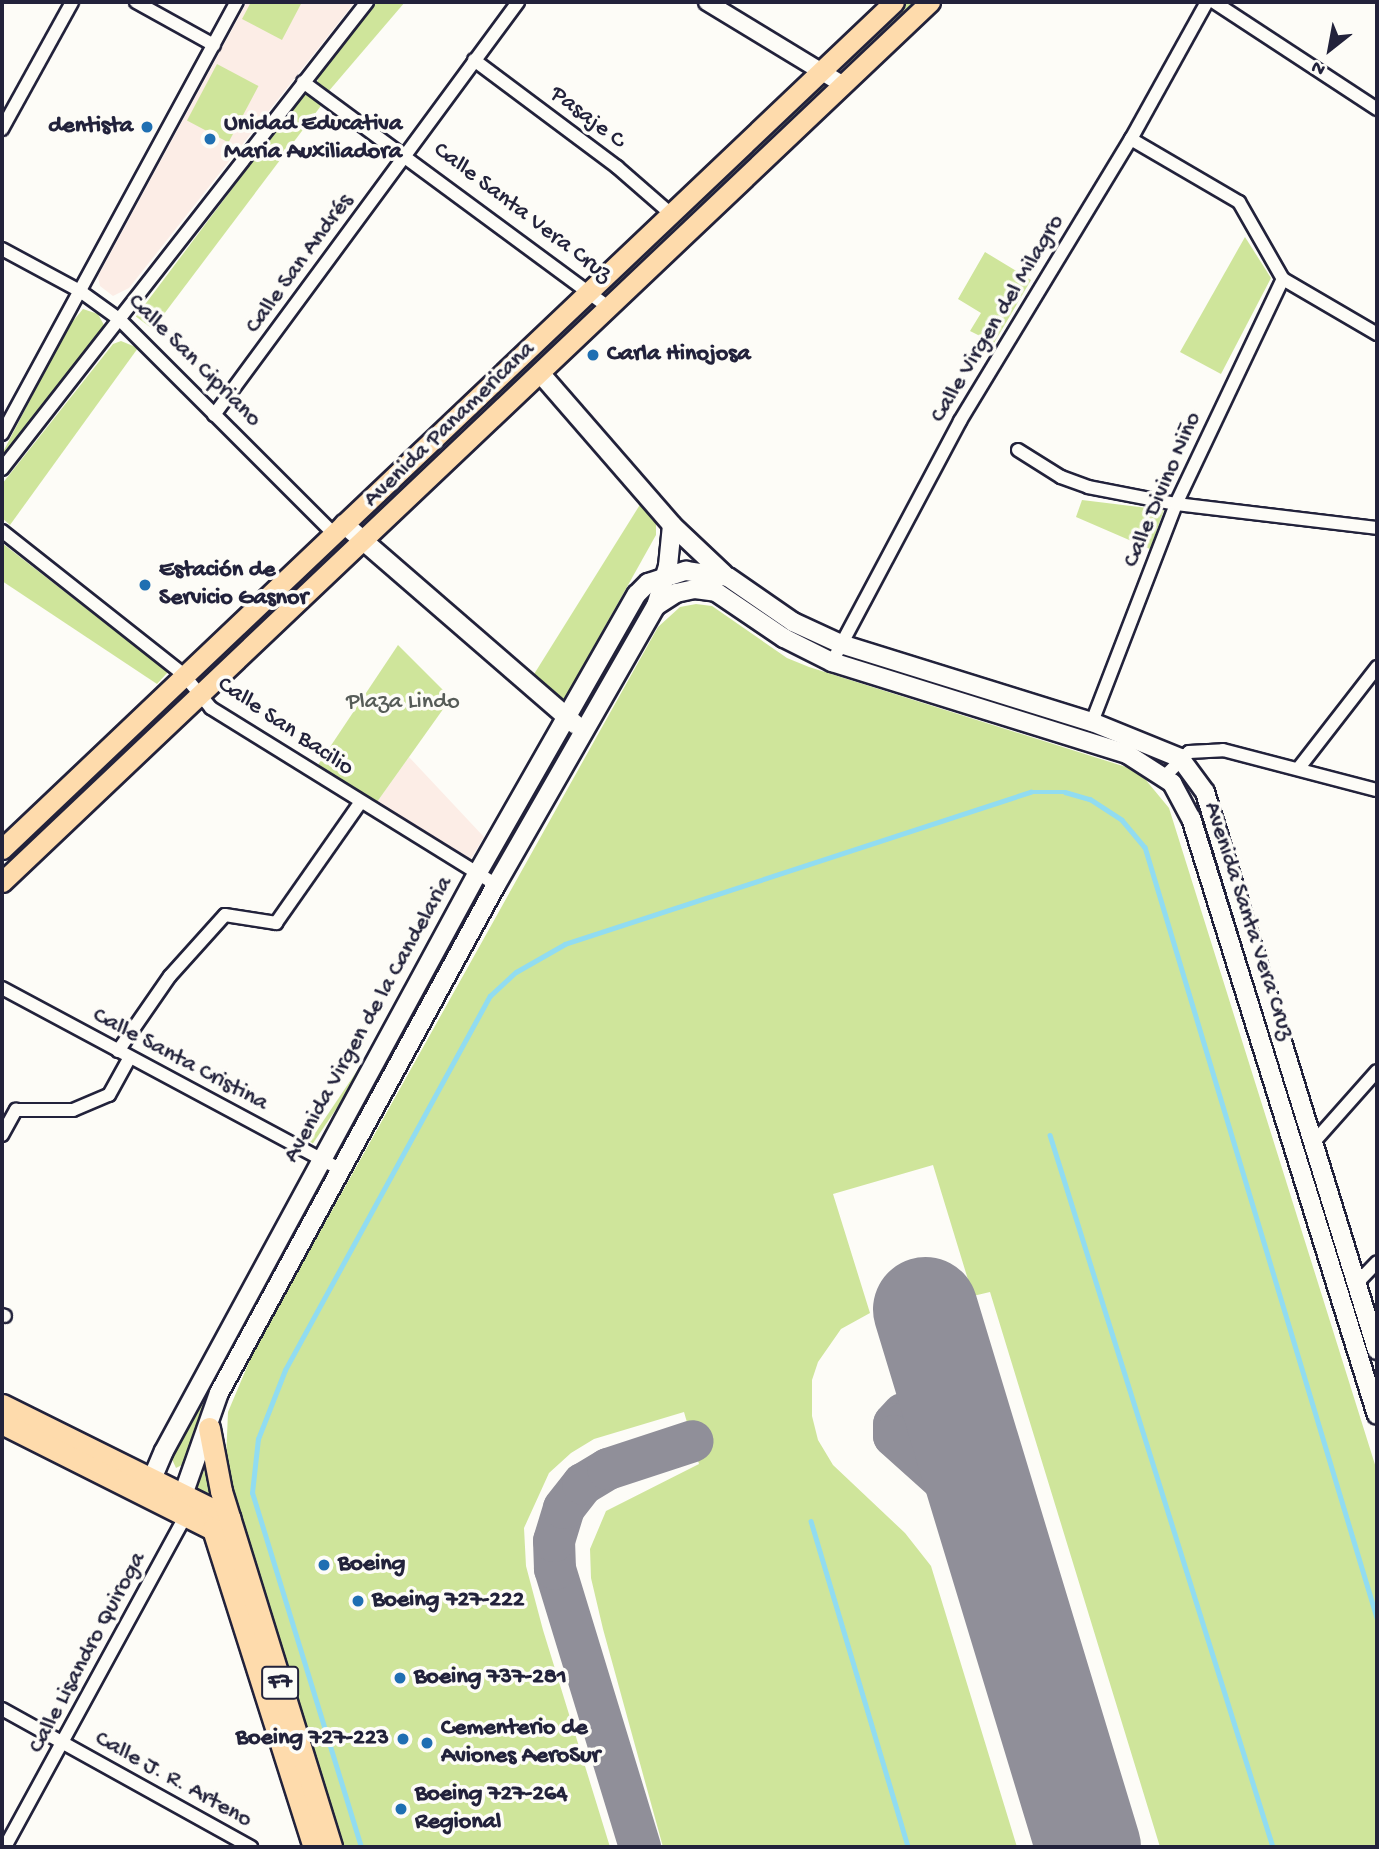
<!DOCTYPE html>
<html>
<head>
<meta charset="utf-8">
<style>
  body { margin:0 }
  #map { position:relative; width:1379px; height:1849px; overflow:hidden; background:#fdfcf7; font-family:"Gochi Hand",sans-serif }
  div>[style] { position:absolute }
  .built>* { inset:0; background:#fcede6 }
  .green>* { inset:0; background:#cfe59b; transform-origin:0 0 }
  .stream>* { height:4.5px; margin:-2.25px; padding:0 2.25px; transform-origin:2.25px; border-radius:2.25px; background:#91dcf1 }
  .taxiway>* { height:42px; margin:-21px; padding:0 21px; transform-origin:21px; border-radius:21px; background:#908f99 }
  .runway>* { height:105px; margin:-52.5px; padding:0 52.5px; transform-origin:52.5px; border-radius:52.5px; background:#908f99 }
  .roads { filter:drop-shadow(2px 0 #22223b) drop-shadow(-2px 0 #22223b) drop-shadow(0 2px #22223b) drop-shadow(0 -2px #22223b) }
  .minor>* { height:12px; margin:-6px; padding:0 6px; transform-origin:6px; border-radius:6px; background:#fdfcf7 }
  .tertiary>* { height:16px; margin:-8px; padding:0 8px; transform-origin:8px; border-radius:8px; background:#fdfcf7 }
  .secondary>* { height:18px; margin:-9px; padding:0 9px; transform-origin:9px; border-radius:9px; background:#fdfcf7 }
  .primary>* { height:19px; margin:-9.5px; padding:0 9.5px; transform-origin:9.5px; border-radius:9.5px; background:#fedbac }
  .trunk>* { height:21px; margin:-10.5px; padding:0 10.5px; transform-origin:10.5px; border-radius:10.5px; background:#fedbac }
  .dots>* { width:19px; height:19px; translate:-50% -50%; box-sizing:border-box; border:4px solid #fdfcf7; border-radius:50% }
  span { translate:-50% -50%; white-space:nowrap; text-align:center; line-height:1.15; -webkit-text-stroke:7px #fdfcf7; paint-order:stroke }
  .shield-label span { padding:2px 5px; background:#fdfcf7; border:2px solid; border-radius:5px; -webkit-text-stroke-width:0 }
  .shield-label { font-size:23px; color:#22223b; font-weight:700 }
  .street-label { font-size:24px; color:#22223b }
  .poi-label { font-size:24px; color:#22223b; font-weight:700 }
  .left { translate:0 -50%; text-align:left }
  .right { translate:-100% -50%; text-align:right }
  .park-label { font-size:24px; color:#565c58 }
  .frame { position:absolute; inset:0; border:4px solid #22223b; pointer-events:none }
  .north { position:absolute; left:1295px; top:14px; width:70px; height:70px; -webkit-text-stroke:5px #fdfcf7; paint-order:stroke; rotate:211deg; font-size:19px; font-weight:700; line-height:28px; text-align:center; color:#22223b }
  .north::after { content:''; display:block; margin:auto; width:24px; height:32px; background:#22223b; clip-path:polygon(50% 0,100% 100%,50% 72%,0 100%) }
</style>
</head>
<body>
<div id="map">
  <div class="built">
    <div style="clip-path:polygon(247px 2px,355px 2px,129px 288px,113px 296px,100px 286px,98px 276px)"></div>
    <div style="clip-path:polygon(409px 757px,484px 837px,471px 859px,377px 802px)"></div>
  </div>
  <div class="green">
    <div style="clip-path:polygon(251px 2px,302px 2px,282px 40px,242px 19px)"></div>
    <div style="clip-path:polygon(377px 2px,405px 2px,328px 92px,317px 84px,318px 77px)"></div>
    <div style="clip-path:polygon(906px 2px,916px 2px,850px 64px,846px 59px)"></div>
    <div style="left:217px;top:64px;width:47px;height:64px;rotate:28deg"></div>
    <div style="clip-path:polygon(824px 85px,827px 88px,612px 294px,608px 290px)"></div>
    <div style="left:305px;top:92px;width:21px;height:281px;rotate:37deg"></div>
    <div style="clip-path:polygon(1245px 237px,1271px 278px,1221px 374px,1180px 352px)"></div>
    <div style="clip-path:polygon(985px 252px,1031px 280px,994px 343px,970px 331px,981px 313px,958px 299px)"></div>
    <div style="left:585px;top:308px;width:6px;height:313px;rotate:45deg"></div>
    <div style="clip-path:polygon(83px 309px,98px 314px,105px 327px,10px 450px,2px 454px,68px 327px)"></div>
    <div style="clip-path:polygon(121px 341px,138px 348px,10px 525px,2px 518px,2px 484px,113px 344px)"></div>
    <div style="clip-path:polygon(1082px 500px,1164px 510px,1150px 549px,1076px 517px)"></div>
    <div style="clip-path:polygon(641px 503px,656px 521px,656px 535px,561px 705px,531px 679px)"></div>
    <div style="left:339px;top:540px;width:6px;height:191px;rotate:51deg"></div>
    <div style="clip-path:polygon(2px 543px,168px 672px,157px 684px,2px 581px)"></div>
    <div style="left:641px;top:601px;width:6px;height:129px;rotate:31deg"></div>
    <div style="clip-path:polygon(696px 604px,712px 606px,787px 658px,809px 667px,1126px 767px,1145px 779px,1169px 808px,1377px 1471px,1377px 1847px,1160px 1847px,990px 1292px,973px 1296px,933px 1165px,833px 1194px,870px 1313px,841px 1329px,818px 1362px,812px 1380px,812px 1416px,818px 1440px,833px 1465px,905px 1533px,931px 1566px,1017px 1847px,663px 1847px,603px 1629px,591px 1578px,590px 1549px,606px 1511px,699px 1464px,684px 1412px,594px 1439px,571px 1453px,549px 1473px,524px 1528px,526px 1566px,543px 1630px,610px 1847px,341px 1847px,231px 1489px,226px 1459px,228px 1412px,255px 1348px,658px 627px,680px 607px)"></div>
    <div style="clip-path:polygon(398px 645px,451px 698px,377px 802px,318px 765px)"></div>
    <div style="left:177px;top:697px;width:6px;height:242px;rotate:45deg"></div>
    <div style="clip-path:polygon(567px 736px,571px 738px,493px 873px,490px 871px)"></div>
    <div style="left:479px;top:890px;width:4px;height:303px;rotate:34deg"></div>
    <div style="clip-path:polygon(319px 1180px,209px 1393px,184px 1464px,176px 1468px,171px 1457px,173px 1450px)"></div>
    <div style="clip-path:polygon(207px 1465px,216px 1501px,194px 1491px)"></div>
  </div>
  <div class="stream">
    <div style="left:1050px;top:1135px;width:746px;rotate:72.61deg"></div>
    <div style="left:811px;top:1521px;width:340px;rotate:73.4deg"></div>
    <div style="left:361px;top:1847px;width:370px;rotate:-107.1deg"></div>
    <div style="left:252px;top:1493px;width:54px;rotate:-83.7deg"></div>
    <div style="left:258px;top:1439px;width:74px;rotate:-68.6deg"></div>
    <div style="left:285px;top:1370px;width:426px;rotate:-61.3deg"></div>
    <div style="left:490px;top:996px;width:35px;rotate:-43deg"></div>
    <div style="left:516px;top:972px;width:56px;rotate:-29.7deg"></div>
    <div style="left:565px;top:944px;width:490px;rotate:-18.1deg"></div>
    <div style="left:1031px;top:792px;width:34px"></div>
    <div style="left:1065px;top:792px;width:26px;rotate:16deg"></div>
    <div style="left:1090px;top:799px;width:38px;rotate:33deg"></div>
    <div style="left:1122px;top:820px;width:35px;rotate:50deg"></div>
    <div style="left:1145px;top:847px;width:805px;rotate:73.25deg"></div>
  </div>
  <div class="taxiway">
    <div style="left:903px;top:1414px;width:13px;rotate:132deg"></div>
    <div style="left:894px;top:1424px;width:12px;rotate:90deg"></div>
    <div style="left:894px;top:1436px;width:91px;rotate:41.9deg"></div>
    <div style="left:962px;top:1497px;width:49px;rotate:50.8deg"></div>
    <div style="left:640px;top:1847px;width:291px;rotate:-107deg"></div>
    <div style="left:555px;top:1569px;width:28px;rotate:-92deg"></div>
    <div style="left:554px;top:1541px;width:34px;rotate:-73deg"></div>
    <div style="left:564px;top:1508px;width:31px;rotate:-52deg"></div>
    <div style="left:583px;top:1484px;width:29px;rotate:-31deg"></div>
    <div style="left:608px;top:1469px;width:89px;rotate:-18.2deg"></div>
  </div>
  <div class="runway">
    <div style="left:925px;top:1309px;width:562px;rotate:73.14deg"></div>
  </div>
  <div class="roads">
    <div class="minor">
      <div style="left:136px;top:2px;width:89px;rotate:28.9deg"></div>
      <div style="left:1214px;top:2px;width:195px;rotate:33.3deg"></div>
      <div style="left:474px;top:60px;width:179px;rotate:36.8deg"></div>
      <div style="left:617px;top:167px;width:72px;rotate:41deg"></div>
      <div style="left:303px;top:82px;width:380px;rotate:36.4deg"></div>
      <div style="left:2px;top:129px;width:145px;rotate:-61.1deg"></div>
      <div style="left:1131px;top:139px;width:125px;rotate:30.3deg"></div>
      <div style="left:1239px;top:202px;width:89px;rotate:60.3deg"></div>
      <div style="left:1283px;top:279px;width:109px;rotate:30.3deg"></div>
      <div style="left:2px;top:249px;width:89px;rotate:28.3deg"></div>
      <div style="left:80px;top:291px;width:49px;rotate:35.9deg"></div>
      <div style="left:120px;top:320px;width:301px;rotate:45deg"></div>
      <div style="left:214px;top:415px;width:513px;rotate:-53.64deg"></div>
      <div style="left:2px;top:434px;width:492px;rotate:-61.5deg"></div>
      <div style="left:1018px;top:450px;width:51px;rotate:32.1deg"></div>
      <div style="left:1061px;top:477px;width:29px;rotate:20deg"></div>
      <div style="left:1088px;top:487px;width:90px;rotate:10.9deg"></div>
      <div style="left:1176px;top:504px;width:202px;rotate:6.8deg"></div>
      <div style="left:2px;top:469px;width:593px;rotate:-51.99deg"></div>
      <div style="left:2px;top:531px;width:231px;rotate:38.3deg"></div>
      <div style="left:183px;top:674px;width:44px;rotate:50.5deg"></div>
      <div style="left:211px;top:708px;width:335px;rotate:31.8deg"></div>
      <div style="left:832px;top:662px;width:273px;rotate:-62deg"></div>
      <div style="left:960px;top:421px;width:330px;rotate:-58.8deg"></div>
      <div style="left:1131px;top:139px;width:157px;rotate:-61deg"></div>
      <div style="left:1092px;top:722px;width:234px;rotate:-68.9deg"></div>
      <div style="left:1176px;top:504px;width:249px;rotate:-64.6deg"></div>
      <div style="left:1298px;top:769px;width:129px;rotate:-52.2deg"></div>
      <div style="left:1165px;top:776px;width:34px;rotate:-45deg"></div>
      <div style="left:1189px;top:752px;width:34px;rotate:-3deg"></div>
      <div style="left:1223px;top:750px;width:159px;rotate:14.6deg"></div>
      <div style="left:2px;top:988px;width:383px;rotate:28.2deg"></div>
      <div style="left:118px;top:1051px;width:91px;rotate:-55.3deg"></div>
      <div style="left:170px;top:976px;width:82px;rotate:-48deg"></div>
      <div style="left:225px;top:915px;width:52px;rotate:8.9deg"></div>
      <div style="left:276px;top:923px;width:146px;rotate:-55deg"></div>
      <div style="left:2px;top:1135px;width:29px;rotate:-61deg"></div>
      <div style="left:16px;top:1110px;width:57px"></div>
      <div style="left:73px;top:1110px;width:39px;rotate:-23deg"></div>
      <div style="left:109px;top:1095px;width:43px;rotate:-61.1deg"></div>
      <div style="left:1313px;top:1143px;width:96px;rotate:-48.4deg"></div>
      <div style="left:1357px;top:1283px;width:29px;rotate:-46deg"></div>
      <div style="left:2px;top:1315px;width:3px;rotate:18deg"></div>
      <div style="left:2px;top:1709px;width:285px;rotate:29deg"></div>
      <div style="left:5px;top:1847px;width:378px;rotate:-61.4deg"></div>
    </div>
    <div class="tertiary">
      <div style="left:707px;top:2px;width:158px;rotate:31.3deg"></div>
    </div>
    <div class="secondary">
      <div style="left:540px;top:373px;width:201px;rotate:49deg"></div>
      <div style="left:672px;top:525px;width:71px;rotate:43.3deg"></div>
      <div style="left:344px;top:524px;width:307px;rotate:40.9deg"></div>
      <div style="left:656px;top:606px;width:24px;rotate:-33deg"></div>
      <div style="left:676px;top:593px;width:19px;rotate:-12deg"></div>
      <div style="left:695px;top:589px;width:21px;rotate:8deg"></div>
      <div style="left:716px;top:592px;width:82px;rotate:34.1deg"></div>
      <div style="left:784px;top:638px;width:54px;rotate:26.6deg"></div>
      <div style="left:832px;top:662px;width:309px;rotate:17.3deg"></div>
      <div style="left:1127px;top:754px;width:54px;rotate:32.8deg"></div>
      <div style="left:1172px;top:783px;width:40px;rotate:62deg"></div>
      <div style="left:1191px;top:818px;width:625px;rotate:72.7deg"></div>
      <div style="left:158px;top:1490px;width:13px;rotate:-119deg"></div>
      <div style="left:152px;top:1479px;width:30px;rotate:-67deg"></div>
      <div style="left:164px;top:1451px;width:656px;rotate:-61.52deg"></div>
      <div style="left:477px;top:874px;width:322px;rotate:-60.3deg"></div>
      <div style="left:637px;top:594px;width:16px;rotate:-45deg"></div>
      <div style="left:648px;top:583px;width:40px;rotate:-18deg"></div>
      <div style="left:686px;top:571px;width:42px;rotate:8.1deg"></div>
      <div style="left:728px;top:577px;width:79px;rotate:34.7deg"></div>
      <div style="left:793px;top:622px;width:53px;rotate:24.6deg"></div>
      <div style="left:841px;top:644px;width:263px;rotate:17.3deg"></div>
      <div style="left:1092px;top:722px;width:95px;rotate:22.2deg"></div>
      <div style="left:1180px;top:758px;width:42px;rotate:53.7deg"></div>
      <div style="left:1205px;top:792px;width:584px;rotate:72.87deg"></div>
      <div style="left:184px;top:1506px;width:11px;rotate:-95deg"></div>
      <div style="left:183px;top:1495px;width:108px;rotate:-70.6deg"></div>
      <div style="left:219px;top:1393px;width:579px;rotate:-61.4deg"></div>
      <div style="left:496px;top:885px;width:322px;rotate:-60.2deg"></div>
      <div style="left:656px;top:606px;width:42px;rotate:-73.3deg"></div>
      <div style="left:668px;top:566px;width:41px;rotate:-84.4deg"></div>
    </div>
    <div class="primary">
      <div style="left:2px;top:849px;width:1230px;rotate:-43.52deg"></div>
      <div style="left:2px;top:882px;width:1279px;rotate:-43.48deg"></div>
    </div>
    <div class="trunk">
      <div style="left:2px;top:1405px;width:254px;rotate:26.4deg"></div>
      <div style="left:2px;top:1423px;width:236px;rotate:26.7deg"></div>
      <div style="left:213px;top:1529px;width:334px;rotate:72.4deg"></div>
      <div style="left:209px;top:1428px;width:64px;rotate:79.2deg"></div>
      <div style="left:221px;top:1491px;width:373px;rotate:72.8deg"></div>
    </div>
  </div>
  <div class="dots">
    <div style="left:147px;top:127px;background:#1f6fb2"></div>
    <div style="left:210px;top:139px;background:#1f6fb2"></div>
    <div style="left:593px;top:355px;background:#1f6fb2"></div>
    <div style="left:145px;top:585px;background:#1f6fb2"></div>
    <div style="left:324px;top:1565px;background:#1f6fb2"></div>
    <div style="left:358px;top:1601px;background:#1f6fb2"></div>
    <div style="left:400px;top:1678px;background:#1f6fb2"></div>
    <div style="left:403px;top:1739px;background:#1f6fb2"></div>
    <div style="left:427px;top:1743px;background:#1f6fb2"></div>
    <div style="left:401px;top:1809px;background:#1f6fb2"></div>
  </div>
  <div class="shield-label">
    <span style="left:280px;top:1683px">F7</span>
  </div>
  <div class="street-label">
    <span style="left:587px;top:118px;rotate:37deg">Pasaje C</span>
    <span style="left:522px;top:213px;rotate:37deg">Calle Santa Vera Cruz</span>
    <span style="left:300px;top:264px;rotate:-54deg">Calle San Andrés</span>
    <span style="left:998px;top:319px;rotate:-59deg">Calle Virgen del Milagro</span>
    <span style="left:194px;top:361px;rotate:45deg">Calle San Cipriano</span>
    <span style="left:450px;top:425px;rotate:-44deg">Avenida Panamericana</span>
    <span style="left:1163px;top:490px;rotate:-67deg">Calle Divino Niño</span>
    <span style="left:285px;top:727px;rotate:34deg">Calle San Bacilio</span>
    <span style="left:1248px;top:921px;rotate:72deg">Avenida Santa Vera Cruz</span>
    <span style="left:369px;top:1020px;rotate:-61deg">Avenida Virgen de la Candelaria</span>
    <span style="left:180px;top:1060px;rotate:28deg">Calle Santa Cristina</span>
    <span style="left:88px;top:1653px;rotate:-62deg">Calle Lisandro Quiroga</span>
    <span style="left:173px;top:1780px;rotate:29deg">Calle J. R. Arteno</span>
  </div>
  <div class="poi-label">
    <span class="left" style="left:224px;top:139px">Unidad Educativa<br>Maria Auxiliadora</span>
    <span class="right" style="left:133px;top:127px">dentista</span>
    <span class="left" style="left:607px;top:355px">Carla Hinojosa</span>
    <span class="left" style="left:159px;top:585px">Estación de<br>Servicio Gasnor</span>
    <span class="left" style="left:338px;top:1565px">Boeing</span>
    <span class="left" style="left:372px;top:1601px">Boeing 727-222</span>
    <span class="left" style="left:414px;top:1678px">Boeing 737-281</span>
    <span class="left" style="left:441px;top:1743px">Cementerio de<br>Aviones AeroSur</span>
    <span class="right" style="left:389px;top:1739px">Boeing 727-223</span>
    <span class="left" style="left:415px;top:1809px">Boeing 727-264<br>Regional</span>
  </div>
  <div class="park-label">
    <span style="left:403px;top:703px">Plaza Lindo</span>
  </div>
  <div class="frame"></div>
  <div class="north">N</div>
</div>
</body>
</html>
